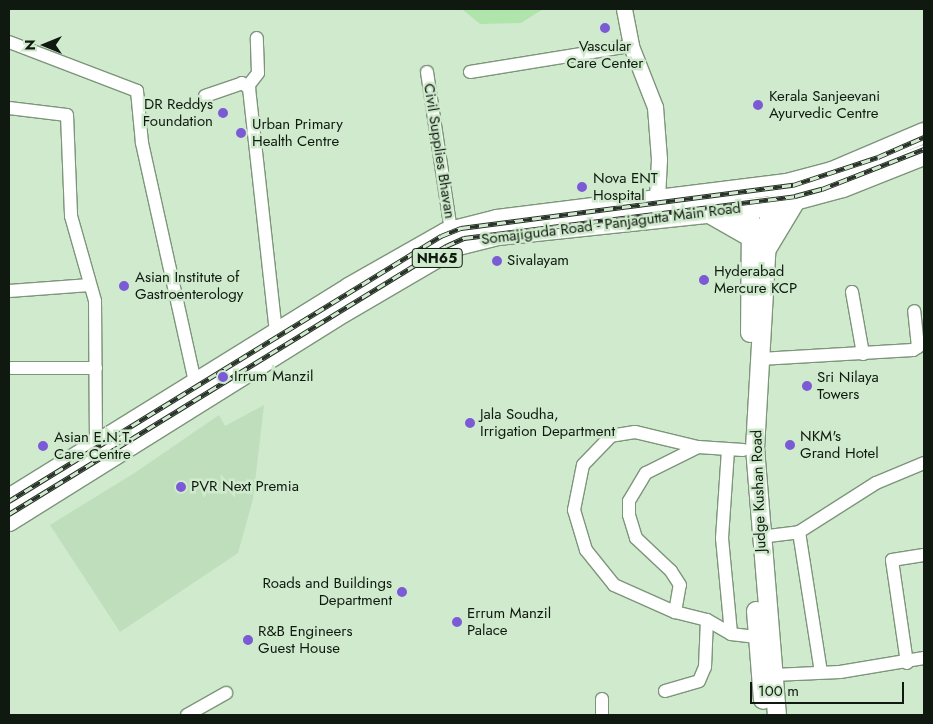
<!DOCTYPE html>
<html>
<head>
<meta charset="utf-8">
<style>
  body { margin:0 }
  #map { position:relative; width:933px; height:724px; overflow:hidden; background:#d0eacd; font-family:Jost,sans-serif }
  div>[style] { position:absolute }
  .built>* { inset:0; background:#bedebc }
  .green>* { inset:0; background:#afe4ab }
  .roads { filter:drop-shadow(1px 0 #7d957b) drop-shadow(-1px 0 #7d957b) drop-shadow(0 1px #7d957b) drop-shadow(0 -1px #7d957b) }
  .minor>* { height:12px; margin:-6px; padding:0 6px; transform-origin:6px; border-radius:6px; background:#fff }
  .tertiary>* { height:15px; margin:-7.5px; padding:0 7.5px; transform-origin:7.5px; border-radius:7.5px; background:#fff }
  .secondary>* { height:18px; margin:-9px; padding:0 9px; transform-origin:9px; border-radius:9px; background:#fff }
  .trunk>* { height:20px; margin:-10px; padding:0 10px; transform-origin:10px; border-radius:10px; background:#fff }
  .rail>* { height:5px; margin-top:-2.5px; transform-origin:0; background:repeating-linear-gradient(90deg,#d0eacd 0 9px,#273327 0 18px); box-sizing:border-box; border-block:1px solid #273327 }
  .dots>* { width:14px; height:14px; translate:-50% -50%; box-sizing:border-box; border:2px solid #d0eacd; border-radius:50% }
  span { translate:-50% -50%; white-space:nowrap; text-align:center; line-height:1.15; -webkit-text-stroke:5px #d0eacd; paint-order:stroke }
  .shield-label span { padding:1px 4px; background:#d0eacd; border:1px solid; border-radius:4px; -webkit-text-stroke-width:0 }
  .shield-label { font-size:14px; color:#0f190f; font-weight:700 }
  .poi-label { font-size:15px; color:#0f190f }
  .left { translate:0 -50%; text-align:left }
  .right { translate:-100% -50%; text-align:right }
  .street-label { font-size:15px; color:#0f190f }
  .frame { position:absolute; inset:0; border:10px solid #0f190f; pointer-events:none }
  .north { position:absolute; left:20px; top:20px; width:50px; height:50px; -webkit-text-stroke:4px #d0eacd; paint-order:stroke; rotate:270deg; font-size:14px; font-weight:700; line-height:20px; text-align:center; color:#0f190f }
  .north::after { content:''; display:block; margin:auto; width:18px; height:22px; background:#0f190f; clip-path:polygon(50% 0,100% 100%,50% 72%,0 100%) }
  .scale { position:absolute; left:750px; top:682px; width:154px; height:22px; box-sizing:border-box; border:2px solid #0f190f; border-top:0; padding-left:6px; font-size:15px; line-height:18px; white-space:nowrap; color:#0f190f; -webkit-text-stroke:4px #d0eacd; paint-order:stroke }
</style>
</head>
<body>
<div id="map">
  <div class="built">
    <div style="clip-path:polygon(264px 405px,253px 499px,238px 553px,120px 632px,50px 525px,136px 472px,219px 415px,225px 426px)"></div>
  </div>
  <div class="green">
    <div style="clip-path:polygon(462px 9px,543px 9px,521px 23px,480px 24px)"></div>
  </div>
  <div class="roads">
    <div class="minor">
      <div style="left:9px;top:42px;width:137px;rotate:20.9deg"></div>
      <div style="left:137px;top:91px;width:52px;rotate:84.5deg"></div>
      <div style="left:142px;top:143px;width:246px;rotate:77.5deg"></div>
      <div style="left:427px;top:72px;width:161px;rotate:81.4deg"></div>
      <div style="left:470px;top:72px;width:163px;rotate:-9.2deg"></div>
      <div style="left:248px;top:86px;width:16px;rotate:-52deg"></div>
      <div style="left:258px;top:73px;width:35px;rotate:-92deg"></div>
      <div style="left:205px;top:96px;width:39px;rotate:-19deg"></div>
      <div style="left:242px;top:83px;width:9px;rotate:36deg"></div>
      <div style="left:249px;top:88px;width:247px;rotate:83.7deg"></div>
      <div style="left:9px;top:108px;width:58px;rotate:6.9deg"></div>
      <div style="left:67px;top:115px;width:101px;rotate:87.7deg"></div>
      <div style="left:71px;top:216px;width:88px;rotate:74.2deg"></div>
      <div style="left:95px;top:301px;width:143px;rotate:89.6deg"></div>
      <div style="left:9px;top:291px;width:81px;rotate:-4.2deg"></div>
      <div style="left:852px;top:292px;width:63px;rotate:79.9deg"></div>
      <div style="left:760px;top:359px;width:153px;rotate:-3.4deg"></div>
      <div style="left:913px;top:350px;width:6px;rotate:-31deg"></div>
      <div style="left:918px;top:347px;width:36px;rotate:-96deg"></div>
      <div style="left:11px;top:368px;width:85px"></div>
      <div style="left:728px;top:450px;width:88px;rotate:93.9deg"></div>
      <div style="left:722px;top:538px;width:96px;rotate:84.6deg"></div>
      <div style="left:743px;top:450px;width:45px;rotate:-176.2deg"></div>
      <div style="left:698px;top:447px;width:65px;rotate:-166.6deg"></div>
      <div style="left:635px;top:432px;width:24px;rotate:171deg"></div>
      <div style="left:611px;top:436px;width:40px;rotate:134deg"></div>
      <div style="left:583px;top:465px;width:46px;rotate:101.3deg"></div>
      <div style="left:574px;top:510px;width:42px;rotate:73.3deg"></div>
      <div style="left:586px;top:550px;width:45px;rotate:51.3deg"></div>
      <div style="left:614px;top:585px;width:67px;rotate:23.9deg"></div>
      <div style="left:675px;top:612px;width:33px;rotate:14deg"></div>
      <div style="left:707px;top:620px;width:28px;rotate:30deg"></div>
      <div style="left:731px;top:634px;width:26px;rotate:7deg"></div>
      <div style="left:799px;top:532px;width:142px;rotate:81.1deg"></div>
      <div style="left:760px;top:537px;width:39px;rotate:-7deg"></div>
      <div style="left:799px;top:532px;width:91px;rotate:-32.5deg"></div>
      <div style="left:876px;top:483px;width:52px;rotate:-22.6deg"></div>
      <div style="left:675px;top:612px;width:27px;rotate:-80deg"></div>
      <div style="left:680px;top:585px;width:17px;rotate:-123deg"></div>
      <div style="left:671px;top:571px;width:48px;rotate:-136.7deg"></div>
      <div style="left:636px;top:538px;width:24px;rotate:-107deg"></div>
      <div style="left:629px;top:515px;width:14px;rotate:-90deg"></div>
      <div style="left:629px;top:501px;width:33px;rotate:-59deg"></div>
      <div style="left:646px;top:473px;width:58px;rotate:-26.6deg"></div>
      <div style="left:907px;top:663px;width:104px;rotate:-98.3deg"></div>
      <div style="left:892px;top:560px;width:32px;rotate:-9deg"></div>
      <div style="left:773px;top:675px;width:67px;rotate:-2.6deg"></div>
      <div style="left:840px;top:672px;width:85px;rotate:-9.5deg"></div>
      <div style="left:665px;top:691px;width:35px;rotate:-16deg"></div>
      <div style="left:699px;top:681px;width:15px;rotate:-67deg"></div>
      <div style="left:705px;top:667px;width:47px;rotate:-87.6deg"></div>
      <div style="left:187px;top:715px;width:45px;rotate:-29.4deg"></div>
      <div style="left:602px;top:715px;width:16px;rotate:-90deg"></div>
    </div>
    <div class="tertiary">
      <div style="left:624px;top:9px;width:38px;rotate:79deg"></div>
      <div style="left:631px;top:46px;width:66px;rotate:68.5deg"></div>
      <div style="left:655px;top:107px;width:52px;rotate:85.6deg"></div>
      <div style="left:659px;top:159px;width:40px;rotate:92.9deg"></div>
    </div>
    <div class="secondary">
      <div style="left:772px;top:206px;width:17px;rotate:103deg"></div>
      <div style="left:768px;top:223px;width:225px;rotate:93.3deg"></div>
      <div style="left:755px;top:448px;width:268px;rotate:85.3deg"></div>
      <div style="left:744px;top:208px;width:16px;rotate:63deg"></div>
      <div style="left:751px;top:222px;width:111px;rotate:90.5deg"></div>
      <div style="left:756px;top:611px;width:89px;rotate:85.5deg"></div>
    </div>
    <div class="trunk">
      <div style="left:708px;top:212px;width:51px;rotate:29.6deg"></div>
      <div style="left:767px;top:247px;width:56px;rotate:-58.9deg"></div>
      <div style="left:9px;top:499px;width:400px;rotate:-31.8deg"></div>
      <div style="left:349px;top:288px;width:112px;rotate:-29.6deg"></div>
      <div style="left:446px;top:233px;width:53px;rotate:-14.3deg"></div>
      <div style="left:497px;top:220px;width:292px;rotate:-7.1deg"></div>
      <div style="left:787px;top:184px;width:47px;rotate:-14.9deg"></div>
      <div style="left:832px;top:172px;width:100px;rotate:-23deg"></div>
      <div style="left:9px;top:521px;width:385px;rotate:-32deg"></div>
      <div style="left:335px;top:317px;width:143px;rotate:-30.3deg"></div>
      <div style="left:458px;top:245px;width:41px;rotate:-14deg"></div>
      <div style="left:498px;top:235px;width:276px;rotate:-6deg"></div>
      <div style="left:772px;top:206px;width:73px;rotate:-15deg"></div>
      <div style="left:843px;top:187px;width:87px;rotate:-21.6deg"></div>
    </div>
  </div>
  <div class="rail">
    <div style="left:9px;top:501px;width:507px;rotate:-31.53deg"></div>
    <div style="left:441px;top:236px;width:22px;rotate:-22deg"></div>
    <div style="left:461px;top:228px;width:335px;rotate:-7.4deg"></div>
    <div style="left:793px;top:185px;width:89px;rotate:-18.2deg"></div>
    <div style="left:878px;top:157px;width:50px;rotate:-23.5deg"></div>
    <div style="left:9px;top:514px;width:513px;rotate:-31.52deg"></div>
    <div style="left:446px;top:246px;width:20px;rotate:-24deg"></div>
    <div style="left:464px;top:238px;width:334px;rotate:-7.2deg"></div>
    <div style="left:795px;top:196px;width:28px;rotate:-15deg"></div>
    <div style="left:822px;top:189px;width:110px;rotate:-21.4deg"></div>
  </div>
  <div class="dots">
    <div style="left:605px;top:28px;background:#7b5bd5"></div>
    <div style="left:758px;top:105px;background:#7b5bd5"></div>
    <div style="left:223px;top:113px;background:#7b5bd5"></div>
    <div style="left:241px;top:133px;background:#7b5bd5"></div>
    <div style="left:582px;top:187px;background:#7b5bd5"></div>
    <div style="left:497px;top:261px;background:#7b5bd5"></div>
    <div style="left:704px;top:280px;background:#7b5bd5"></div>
    <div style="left:124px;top:286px;background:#7b5bd5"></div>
    <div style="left:223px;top:377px;background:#7b5bd5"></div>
    <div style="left:807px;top:386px;background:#7b5bd5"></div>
    <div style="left:470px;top:423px;background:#7b5bd5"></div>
    <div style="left:790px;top:445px;background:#7b5bd5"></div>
    <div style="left:43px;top:446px;background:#7b5bd5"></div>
    <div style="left:181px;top:487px;background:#7b5bd5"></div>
    <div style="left:402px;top:592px;background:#7b5bd5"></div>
    <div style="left:457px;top:622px;background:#7b5bd5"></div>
    <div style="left:248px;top:640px;background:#7b5bd5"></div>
  </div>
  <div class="shield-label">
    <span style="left:437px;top:258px">NH65</span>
  </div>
  <div class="poi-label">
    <span style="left:605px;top:55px">Vascular<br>Care Center</span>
    <span class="left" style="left:769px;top:105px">Kerala Sanjeevani<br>Ayurvedic Centre</span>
    <span class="right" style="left:213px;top:113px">DR Reddys<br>Foundation</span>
    <span class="left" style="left:252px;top:133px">Urban Primary<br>Health Centre</span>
    <span class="left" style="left:593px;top:187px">Nova ENT<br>Hospital</span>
    <span class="left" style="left:507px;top:261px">Sivalayam</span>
    <span class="left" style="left:714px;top:280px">Hyderabad<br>Mercure KCP</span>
    <span class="left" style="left:135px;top:286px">Asian Institute of<br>Gastroenterology</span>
    <span class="left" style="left:234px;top:377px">Irrum Manzil</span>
    <span class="left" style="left:817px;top:386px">Sri Nilaya<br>Towers</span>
    <span class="left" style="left:480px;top:423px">Jala Soudha,<br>Irrigation Department</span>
    <span class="left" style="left:800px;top:445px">NKM's<br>Grand Hotel</span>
    <span class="left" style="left:54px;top:446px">Asian E.N.T.<br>Care Centre</span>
    <span class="left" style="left:191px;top:487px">PVR Next Premia</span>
    <span class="right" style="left:392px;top:592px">Roads and Buildings<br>Department</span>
    <span class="left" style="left:467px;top:622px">Errum Manzil<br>Palace</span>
    <span class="left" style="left:258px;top:640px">R&amp;B Engineers<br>Guest House</span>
  </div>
  <div class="street-label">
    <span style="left:439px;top:151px;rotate:81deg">Civil Supplies Bhavan</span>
    <span style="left:611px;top:224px;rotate:-7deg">Somajiguda Road - Panjagutta Main Road</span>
    <span style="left:759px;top:491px;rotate:-92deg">Judge Kushan Road</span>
  </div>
  <div class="frame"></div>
  <div class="north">N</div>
  <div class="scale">100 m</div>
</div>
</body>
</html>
